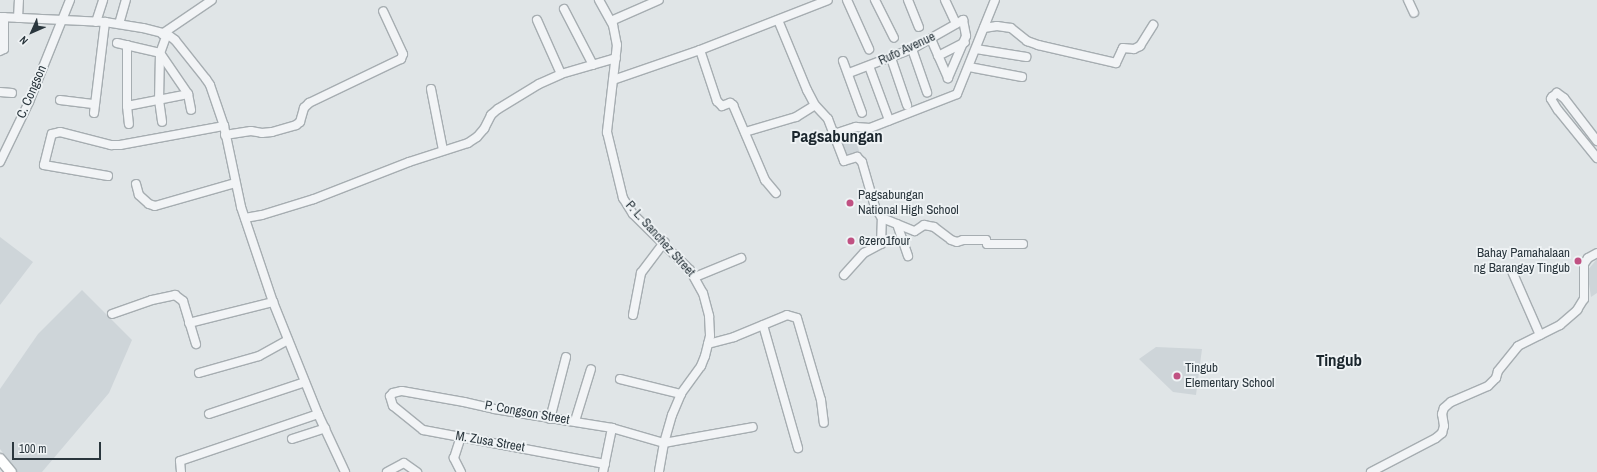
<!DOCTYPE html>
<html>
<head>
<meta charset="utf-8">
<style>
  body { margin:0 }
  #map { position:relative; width:1597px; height:472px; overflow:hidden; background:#e0e5e7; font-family:"Archivo Narrow",sans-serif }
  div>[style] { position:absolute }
  .built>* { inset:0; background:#ced5d9; transform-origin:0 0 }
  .roads { filter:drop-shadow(1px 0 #a6adb1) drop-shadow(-1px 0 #a6adb1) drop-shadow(0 1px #a6adb1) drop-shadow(0 -1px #a6adb1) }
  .minor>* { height:8px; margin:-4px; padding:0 4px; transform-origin:4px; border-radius:4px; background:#f2f4f6 }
  .major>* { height:10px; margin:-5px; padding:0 5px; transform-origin:5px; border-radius:5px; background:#fff }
  .dots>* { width:11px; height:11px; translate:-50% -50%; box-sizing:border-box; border:2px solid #eff3f5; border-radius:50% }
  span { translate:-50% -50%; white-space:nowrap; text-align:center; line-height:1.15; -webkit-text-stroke:3.5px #eff3f5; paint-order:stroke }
  .street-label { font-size:13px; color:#2a363d }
  .poi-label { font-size:13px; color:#2a363d }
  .left { translate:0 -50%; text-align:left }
  .right { translate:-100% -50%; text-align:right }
  .district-label { font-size:17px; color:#1c272e; font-weight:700 }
  .north { position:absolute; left:12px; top:12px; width:40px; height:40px; -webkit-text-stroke:3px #eff3f5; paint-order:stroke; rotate:225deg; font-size:11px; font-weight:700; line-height:16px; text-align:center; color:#2a363d }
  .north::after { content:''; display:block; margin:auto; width:14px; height:18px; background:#2a363d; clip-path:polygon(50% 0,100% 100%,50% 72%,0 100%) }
  .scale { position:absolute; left:12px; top:442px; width:89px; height:18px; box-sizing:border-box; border:2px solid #2a363d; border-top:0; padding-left:5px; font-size:12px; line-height:14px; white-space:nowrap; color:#2a363d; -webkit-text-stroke:3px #eff3f5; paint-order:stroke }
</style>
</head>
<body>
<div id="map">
  <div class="built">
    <div style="left:852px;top:129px;width:25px;height:14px;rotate:72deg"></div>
    <div style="clip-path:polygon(0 237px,33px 262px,0 305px)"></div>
    <div style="clip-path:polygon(1597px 259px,1597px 293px,1591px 297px,1587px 271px)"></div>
    <div style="clip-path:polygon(82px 290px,132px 340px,109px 393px,42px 472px,17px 472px,0 449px,0 389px,38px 334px)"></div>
    <div style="clip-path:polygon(1156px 347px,1202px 349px,1196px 395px,1173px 392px,1139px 359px)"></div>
  </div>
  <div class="roads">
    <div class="minor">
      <div style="left:599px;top:0;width:29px;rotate:61deg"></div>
      <div style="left:613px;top:25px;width:20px;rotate:79deg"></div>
      <div style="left:617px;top:45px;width:88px;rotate:96.6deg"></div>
      <div style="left:607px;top:132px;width:68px;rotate:76.4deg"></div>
      <div style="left:623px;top:198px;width:19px;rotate:58deg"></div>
      <div style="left:633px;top:214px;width:80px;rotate:44.5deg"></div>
      <div style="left:690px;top:270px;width:26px;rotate:61deg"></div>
      <div style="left:703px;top:293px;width:24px;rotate:75deg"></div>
      <div style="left:709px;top:316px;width:20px;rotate:87deg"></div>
      <div style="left:710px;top:336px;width:21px;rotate:104deg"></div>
      <div style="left:705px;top:356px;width:11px;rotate:112deg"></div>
      <div style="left:701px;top:366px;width:34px;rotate:126deg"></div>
      <div style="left:681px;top:394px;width:23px;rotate:113deg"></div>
      <div style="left:672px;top:415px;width:29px;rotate:106deg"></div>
      <div style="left:664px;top:443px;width:29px;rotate:100deg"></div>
      <div style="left:847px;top:0;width:54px;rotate:65.8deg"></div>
      <div style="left:875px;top:0;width:42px;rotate:63.4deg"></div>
      <div style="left:908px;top:0;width:29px;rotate:68deg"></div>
      <div style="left:945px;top:0;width:26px;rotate:65deg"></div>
      <div style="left:1408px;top:0;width:14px;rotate:65deg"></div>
      <div style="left:564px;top:9px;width:63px;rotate:62.6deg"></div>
      <div style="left:0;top:17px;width:105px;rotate:2.7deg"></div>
      <div style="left:105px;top:22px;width:38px;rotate:9deg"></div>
      <div style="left:143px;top:28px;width:25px;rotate:14deg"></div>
      <div style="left:167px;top:34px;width:10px;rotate:37deg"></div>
      <div style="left:175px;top:40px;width:50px;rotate:51.5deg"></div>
      <div style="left:206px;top:79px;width:7px;rotate:56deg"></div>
      <div style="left:210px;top:85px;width:43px;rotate:71.1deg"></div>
      <div style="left:224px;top:126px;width:83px;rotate:78.1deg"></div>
      <div style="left:241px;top:207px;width:100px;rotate:71.4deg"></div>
      <div style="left:273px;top:302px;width:121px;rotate:68.1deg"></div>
      <div style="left:318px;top:414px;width:64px;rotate:65deg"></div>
      <div style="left:18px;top:18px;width:18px;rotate:-87deg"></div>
      <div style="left:537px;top:20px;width:59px;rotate:66deg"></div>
      <div style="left:778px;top:20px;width:76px;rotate:67.5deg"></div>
      <div style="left:807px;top:90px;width:17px;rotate:62deg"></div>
      <div style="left:815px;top:105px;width:19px;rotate:47deg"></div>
      <div style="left:828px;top:119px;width:45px;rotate:69.1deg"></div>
      <div style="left:844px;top:161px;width:14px;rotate:-17deg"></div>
      <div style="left:857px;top:157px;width:7px;rotate:45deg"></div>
      <div style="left:862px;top:162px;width:47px;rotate:73.9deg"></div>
      <div style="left:875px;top:207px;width:13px;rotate:58deg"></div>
      <div style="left:882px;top:218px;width:35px;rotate:22deg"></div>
      <div style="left:915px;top:231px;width:11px;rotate:-34deg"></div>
      <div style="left:924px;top:225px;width:10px;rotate:11deg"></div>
      <div style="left:934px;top:227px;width:21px;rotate:37deg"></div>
      <div style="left:951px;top:240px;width:6px;rotate:18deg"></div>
      <div style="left:957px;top:242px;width:6px;rotate:-18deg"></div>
      <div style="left:963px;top:240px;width:23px"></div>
      <div style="left:986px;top:240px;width:4px;rotate:76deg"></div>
      <div style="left:987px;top:244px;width:36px"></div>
      <div style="left:611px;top:21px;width:52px;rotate:-23.6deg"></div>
      <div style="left:96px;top:22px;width:23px;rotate:-72deg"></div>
      <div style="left:119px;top:24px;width:25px;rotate:-74deg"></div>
      <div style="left:984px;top:28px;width:13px;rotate:-9deg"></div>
      <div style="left:997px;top:26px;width:14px;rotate:8deg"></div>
      <div style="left:1011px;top:28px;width:21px;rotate:39deg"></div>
      <div style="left:1027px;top:41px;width:12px;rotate:20deg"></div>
      <div style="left:1038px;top:45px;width:80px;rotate:13deg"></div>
      <div style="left:1116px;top:63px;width:14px;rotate:-65deg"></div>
      <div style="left:1122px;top:50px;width:2px;rotate:-63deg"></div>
      <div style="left:1123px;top:48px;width:11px;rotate:5deg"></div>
      <div style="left:1134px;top:49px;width:7px;rotate:-27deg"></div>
      <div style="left:1140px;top:46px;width:25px;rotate:-58deg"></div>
      <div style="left:162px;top:34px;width:60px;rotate:-34.2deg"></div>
      <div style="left:167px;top:34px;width:20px;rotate:110deg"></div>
      <div style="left:160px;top:53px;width:50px;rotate:55.7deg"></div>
      <div style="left:188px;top:94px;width:16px;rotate:79deg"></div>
      <div style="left:117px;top:43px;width:44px;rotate:13.1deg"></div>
      <div style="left:160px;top:53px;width:47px;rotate:91.2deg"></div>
      <div style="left:159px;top:100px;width:22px;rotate:82deg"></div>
      <div style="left:127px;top:45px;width:61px;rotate:90deg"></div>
      <div style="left:127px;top:106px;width:18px;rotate:84deg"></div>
      <div style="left:912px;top:49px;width:46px;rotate:70.8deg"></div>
      <div style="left:976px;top:49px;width:51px;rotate:9.1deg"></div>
      <div style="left:700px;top:50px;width:54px;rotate:71.6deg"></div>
      <div style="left:717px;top:101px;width:7px;rotate:45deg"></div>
      <div style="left:722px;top:106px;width:9px;rotate:-21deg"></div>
      <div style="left:730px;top:103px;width:4px;rotate:34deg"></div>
      <div style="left:733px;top:105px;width:82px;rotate:66.9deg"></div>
      <div style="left:765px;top:180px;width:17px;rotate:50deg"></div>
      <div style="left:0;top:51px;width:4px;rotate:-27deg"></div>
      <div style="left:4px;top:49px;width:32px;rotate:-90deg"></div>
      <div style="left:938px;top:56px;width:30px;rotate:-27deg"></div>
      <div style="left:891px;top:58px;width:50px;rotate:71.2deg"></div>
      <div style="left:843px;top:61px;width:55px;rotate:69.9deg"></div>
      <div style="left:869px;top:66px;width:58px;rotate:69.7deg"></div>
      <div style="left:969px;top:67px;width:54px;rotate:10.7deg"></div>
      <div style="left:849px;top:73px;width:67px;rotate:-20.9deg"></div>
      <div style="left:912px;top:49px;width:59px;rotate:-29.6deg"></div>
      <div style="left:963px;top:20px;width:16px;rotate:79deg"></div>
      <div style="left:966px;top:36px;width:46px;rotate:113.2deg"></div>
      <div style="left:948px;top:78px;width:43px;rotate:-113.6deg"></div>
      <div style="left:613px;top:80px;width:92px;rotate:-19deg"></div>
      <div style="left:700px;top:50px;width:137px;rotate:-21.3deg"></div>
      <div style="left:431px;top:89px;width:62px;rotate:78.9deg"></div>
      <div style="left:0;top:92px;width:12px;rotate:5deg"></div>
      <div style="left:60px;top:100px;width:35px;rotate:7deg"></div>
      <div style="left:127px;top:106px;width:62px;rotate:-11.1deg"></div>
      <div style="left:94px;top:113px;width:92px;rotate:-83.1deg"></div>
      <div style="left:745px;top:132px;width:53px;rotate:-16.4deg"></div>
      <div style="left:796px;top:117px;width:22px;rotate:-32deg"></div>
      <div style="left:834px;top:134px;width:23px;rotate:-18deg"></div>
      <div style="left:856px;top:127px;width:14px;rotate:4deg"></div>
      <div style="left:870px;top:128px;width:93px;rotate:-21.3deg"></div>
      <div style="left:957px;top:94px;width:101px;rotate:-68deg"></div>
      <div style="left:225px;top:135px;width:26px;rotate:-9deg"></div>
      <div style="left:251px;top:131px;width:11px;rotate:10deg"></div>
      <div style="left:262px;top:133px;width:10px;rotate:-6deg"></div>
      <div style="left:272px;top:132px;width:25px;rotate:-16deg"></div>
      <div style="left:296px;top:125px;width:5px;rotate:-37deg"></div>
      <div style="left:300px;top:122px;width:15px;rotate:-74deg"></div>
      <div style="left:304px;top:108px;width:7px;rotate:-45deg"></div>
      <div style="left:309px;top:103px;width:102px;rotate:-25.6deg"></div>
      <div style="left:401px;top:59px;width:5px;rotate:-68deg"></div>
      <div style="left:403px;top:54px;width:47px;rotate:-114.9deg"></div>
      <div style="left:1597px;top:141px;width:54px;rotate:-127.5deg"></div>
      <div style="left:1564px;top:98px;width:9px;rotate:-144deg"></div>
      <div style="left:1557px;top:93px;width:6px;rotate:141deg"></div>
      <div style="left:1552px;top:97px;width:2px;rotate:117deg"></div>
      <div style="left:1551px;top:99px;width:13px;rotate:58deg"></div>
      <div style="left:1558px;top:110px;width:62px;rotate:50.9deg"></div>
      <div style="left:0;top:162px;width:67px;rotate:-64.2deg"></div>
      <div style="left:29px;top:102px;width:110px;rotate:-68.1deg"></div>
      <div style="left:108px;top:176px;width:65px;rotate:-170.2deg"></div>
      <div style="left:44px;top:165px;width:32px;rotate:-76deg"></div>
      <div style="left:52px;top:134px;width:8px;rotate:-14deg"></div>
      <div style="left:60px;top:132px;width:53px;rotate:14.3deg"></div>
      <div style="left:111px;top:145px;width:9px"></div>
      <div style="left:120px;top:145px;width:106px;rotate:-10.4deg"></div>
      <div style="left:136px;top:184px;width:11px;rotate:75deg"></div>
      <div style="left:139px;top:195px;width:13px;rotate:42deg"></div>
      <div style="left:149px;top:204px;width:6px;rotate:18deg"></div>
      <div style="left:155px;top:206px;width:83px;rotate:-16deg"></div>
      <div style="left:245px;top:218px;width:17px;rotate:-10deg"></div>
      <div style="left:262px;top:215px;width:54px;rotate:-17.1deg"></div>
      <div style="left:314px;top:199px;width:102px;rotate:-21.3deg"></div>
      <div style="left:409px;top:162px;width:62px;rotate:-17.9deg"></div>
      <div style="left:468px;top:143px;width:11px;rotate:-34deg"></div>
      <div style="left:477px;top:137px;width:11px;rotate:-49deg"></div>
      <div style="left:484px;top:129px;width:16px;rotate:-63deg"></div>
      <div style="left:491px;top:115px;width:9px;rotate:-41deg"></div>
      <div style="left:498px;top:109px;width:48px;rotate:-31.4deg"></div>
      <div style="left:539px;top:84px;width:24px;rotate:-24deg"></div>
      <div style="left:561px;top:74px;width:57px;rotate:-16.2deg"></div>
      <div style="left:897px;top:224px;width:34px;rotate:71deg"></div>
      <div style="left:1511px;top:269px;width:72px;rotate:66.3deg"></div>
      <div style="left:844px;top:275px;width:30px;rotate:-48deg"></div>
      <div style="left:864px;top:253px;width:19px;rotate:-28deg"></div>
      <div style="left:881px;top:244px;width:26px;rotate:-88deg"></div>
      <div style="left:695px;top:277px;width:50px;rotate:-22.4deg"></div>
      <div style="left:112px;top:314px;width:42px;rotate:-19.3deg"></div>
      <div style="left:152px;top:300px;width:24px;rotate:-12deg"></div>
      <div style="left:175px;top:295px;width:10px;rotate:37deg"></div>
      <div style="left:183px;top:301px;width:45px;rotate:73.2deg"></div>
      <div style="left:633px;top:315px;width:43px;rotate:-79.2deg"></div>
      <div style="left:641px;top:273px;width:39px;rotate:-53deg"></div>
      <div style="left:189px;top:323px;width:87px;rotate:-14deg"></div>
      <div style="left:763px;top:325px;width:128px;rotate:74.1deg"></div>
      <div style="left:708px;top:344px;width:27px;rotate:-15deg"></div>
      <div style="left:734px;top:337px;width:57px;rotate:-22.5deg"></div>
      <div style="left:787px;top:315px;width:10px;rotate:17deg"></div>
      <div style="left:797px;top:318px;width:85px;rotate:73.7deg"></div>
      <div style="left:821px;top:400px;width:23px;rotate:83deg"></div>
      <div style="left:199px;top:373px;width:62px;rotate:-15.8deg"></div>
      <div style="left:259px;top:356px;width:33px;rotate:-29deg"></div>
      <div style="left:620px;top:379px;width:63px;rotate:13.8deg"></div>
      <div style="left:209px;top:414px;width:101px;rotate:-18.4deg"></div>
      <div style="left:550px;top:419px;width:64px;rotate:-75.5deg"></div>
      <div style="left:575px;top:421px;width:54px;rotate:-72.9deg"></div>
      <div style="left:292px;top:439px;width:35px;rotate:-18deg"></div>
      <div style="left:605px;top:464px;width:185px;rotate:-169.4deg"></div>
      <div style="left:423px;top:430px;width:38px;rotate:-141deg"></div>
      <div style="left:393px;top:406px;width:10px;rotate:-107deg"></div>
      <div style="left:390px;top:396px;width:4px;rotate:-45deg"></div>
      <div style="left:393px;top:393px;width:9px;rotate:-13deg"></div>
      <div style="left:402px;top:391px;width:63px;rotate:10.1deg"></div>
      <div style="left:464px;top:402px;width:31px;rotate:13deg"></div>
      <div style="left:494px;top:409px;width:120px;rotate:9.1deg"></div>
      <div style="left:612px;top:428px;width:54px;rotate:16.1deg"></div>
      <div style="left:664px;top:443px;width:90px;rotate:-10.2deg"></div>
      <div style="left:181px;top:472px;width:11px;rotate:-95deg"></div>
      <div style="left:180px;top:461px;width:146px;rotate:-18.8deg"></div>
      <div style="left:387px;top:472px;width:19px;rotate:-28deg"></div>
      <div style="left:404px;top:463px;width:16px;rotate:35deg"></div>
      <div style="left:461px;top:472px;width:16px;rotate:-117deg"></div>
      <div style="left:454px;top:458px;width:22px;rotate:-72deg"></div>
      <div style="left:603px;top:472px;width:45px;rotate:-78.4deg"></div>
      <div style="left:1371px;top:472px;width:73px;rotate:-27.6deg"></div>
      <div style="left:1436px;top:438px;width:8px;rotate:-40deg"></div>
      <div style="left:1442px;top:433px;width:7px;rotate:-74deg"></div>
      <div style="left:1444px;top:426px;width:12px;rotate:-99deg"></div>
      <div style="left:1442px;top:414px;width:6px;rotate:-72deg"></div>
      <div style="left:1444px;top:408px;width:9px;rotate:-41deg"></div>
      <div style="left:1451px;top:402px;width:40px;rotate:-23.4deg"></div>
      <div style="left:1488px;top:386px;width:11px;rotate:-45deg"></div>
      <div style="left:1496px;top:378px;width:7px;rotate:-74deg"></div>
      <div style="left:1498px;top:371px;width:32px;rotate:-51deg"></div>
      <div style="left:1518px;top:346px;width:47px;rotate:-26.6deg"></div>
      <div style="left:1560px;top:325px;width:23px;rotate:-41deg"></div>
      <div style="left:1577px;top:310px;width:13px;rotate:-58deg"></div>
      <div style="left:1584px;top:299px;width:35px;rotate:-90deg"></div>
      <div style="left:1584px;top:264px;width:7px;rotate:-56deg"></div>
      <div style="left:1588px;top:258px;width:10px;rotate:-29deg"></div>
    </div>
    <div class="major">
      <div style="left:0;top:459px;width:17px;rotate:50deg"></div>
    </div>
  </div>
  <div class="dots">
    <div style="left:850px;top:203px;background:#c05182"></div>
    <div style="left:851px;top:241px;background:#c05182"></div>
    <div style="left:1578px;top:261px;background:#c05182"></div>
    <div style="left:1177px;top:376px;background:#c05182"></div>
  </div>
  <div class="street-label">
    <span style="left:907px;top:49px;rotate:-25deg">Rufo Avenue</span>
    <span style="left:32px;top:92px;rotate:-67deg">C. Congson</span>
    <span style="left:660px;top:239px;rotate:48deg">P. L. Sanchez Street</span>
    <span style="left:527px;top:413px;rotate:10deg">P. Congson Street</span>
    <span style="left:490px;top:442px;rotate:10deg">M. Zusa Street</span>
  </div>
  <div class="poi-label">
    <span class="left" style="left:858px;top:203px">Pagsabungan<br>National High School</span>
    <span class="left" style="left:859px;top:241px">6zero1four</span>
    <span class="right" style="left:1570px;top:261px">Bahay Pamahalaan<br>ng Barangay Tingub</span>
    <span class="left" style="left:1185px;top:376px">Tingub<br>Elementary School</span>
  </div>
  <div class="district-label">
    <span style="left:837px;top:136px">Pagsabungan</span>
    <span style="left:1339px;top:360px">Tingub</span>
  </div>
  <div class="north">N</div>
  <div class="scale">100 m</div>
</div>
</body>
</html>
